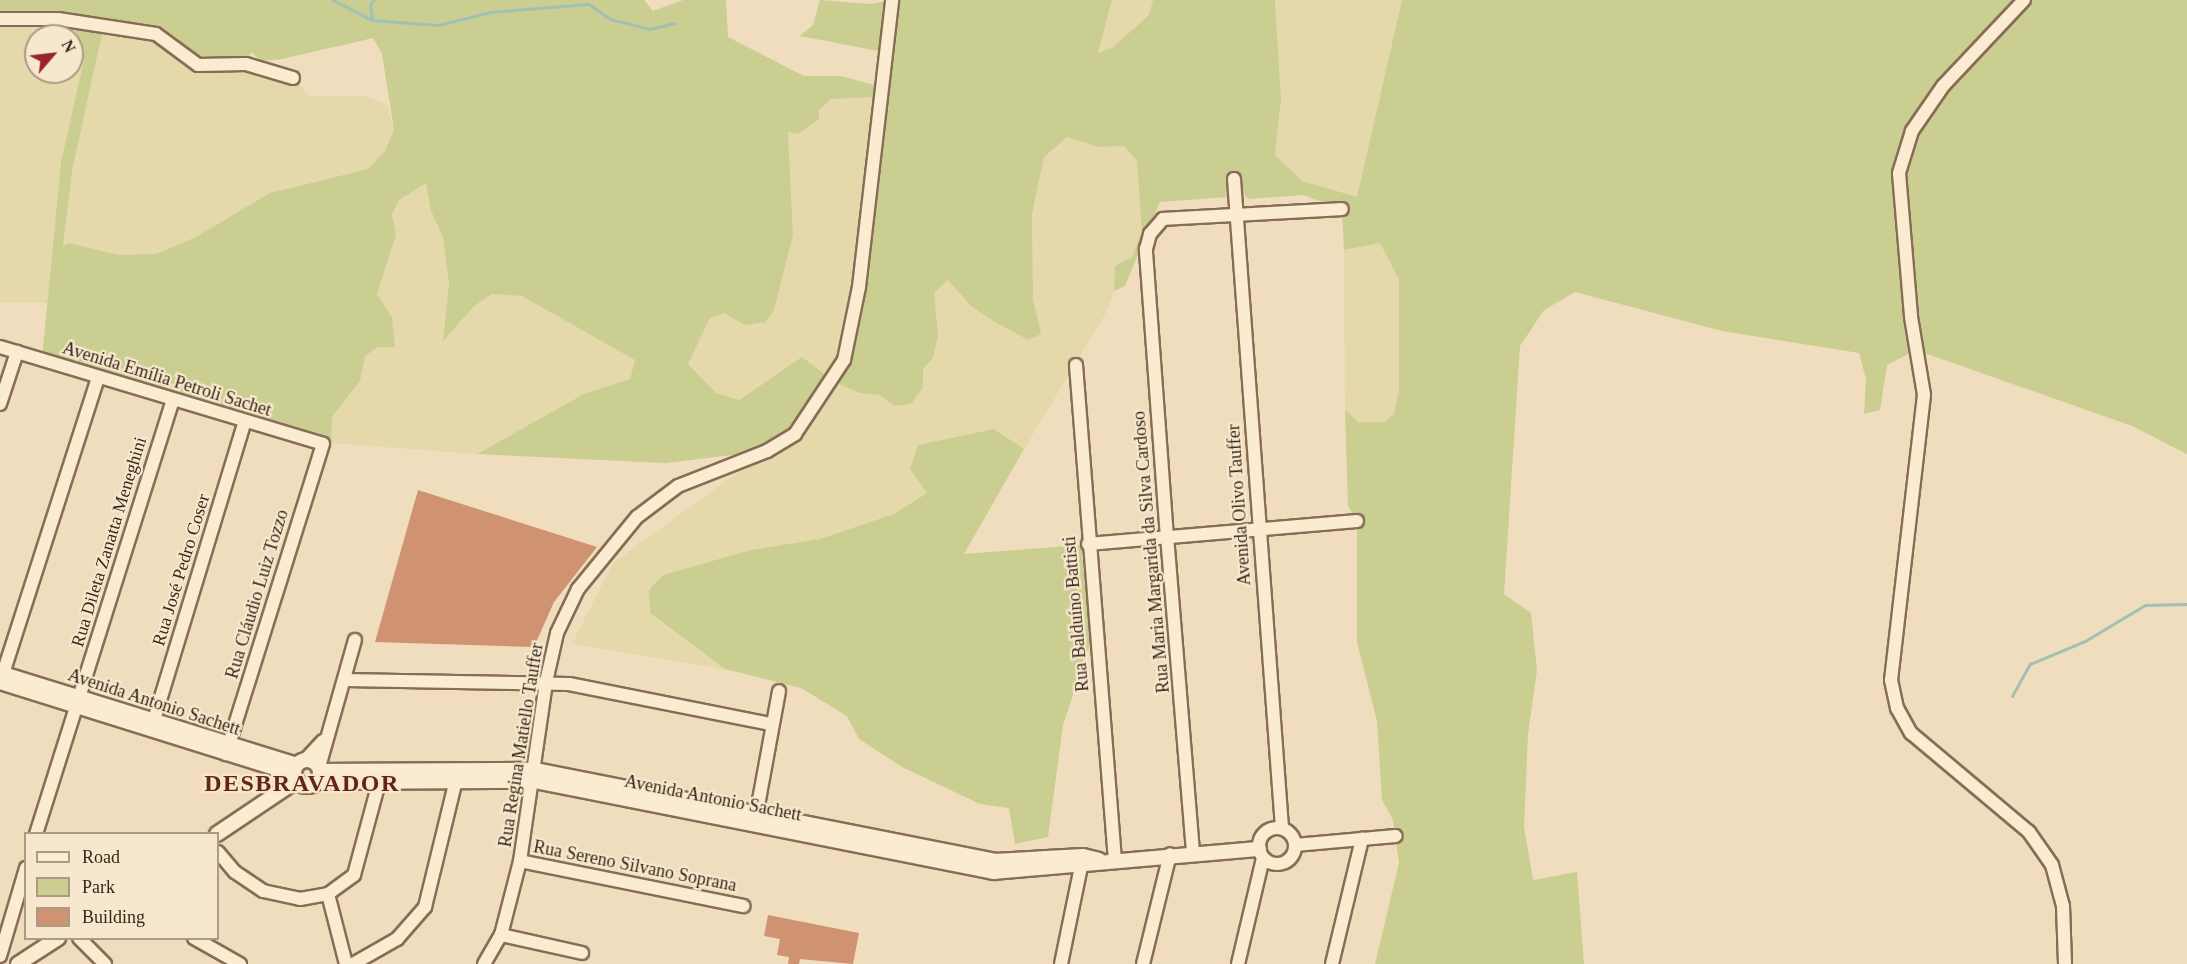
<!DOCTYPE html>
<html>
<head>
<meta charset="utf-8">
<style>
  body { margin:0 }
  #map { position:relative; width:2187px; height:964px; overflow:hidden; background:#efddbd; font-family:"Times New Roman",serif }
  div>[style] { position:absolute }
  .farmland>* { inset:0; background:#e5d8aa }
  .green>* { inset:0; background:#cace91 }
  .stream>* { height:3px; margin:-1.5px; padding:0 1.5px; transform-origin:1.5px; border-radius:1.5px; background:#a1c1b5 }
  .building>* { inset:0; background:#cf9371 }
  .roads { filter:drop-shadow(2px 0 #886d56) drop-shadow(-2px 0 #886d56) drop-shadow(0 2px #886d56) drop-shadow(0 -2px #886d56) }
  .minor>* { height:12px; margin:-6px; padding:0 6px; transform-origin:6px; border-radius:6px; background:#faebd1 }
  .minor>.ring { margin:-6px; padding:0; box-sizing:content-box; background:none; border:12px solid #faebd1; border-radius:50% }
  .tertiary>* { height:14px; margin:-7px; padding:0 7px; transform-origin:7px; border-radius:7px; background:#faebd1 }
  .tertiary>.ring { margin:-7px; padding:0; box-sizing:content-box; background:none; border:14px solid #faebd1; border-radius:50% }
  span { translate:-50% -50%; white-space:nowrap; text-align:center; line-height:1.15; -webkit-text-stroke:4.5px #f7e8cd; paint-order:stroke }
  .street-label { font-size:18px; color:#37271b }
  .district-label { font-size:24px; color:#652419; font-weight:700; letter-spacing:1.5px }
  .legend { position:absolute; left:24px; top:832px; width:195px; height:108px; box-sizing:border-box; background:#f7e8cd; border:2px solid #aa9b86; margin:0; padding:8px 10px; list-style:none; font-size:18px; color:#37271b }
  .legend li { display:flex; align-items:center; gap:12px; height:30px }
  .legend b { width:30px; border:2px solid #aa9b86 }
  .north { position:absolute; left:24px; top:24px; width:60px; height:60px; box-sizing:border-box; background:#f7e8cd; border:2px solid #aa9b86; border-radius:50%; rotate:62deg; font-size:16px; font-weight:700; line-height:24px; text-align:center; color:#37271b }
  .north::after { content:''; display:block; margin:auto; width:21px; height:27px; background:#99232b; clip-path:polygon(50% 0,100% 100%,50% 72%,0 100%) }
</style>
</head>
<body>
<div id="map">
  <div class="farmland">
    <div style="clip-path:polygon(1112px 0,1153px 0,1149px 15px,1112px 48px,1097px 53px)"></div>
    <div style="clip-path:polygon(1275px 0,1402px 0,1357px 198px,1302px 181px,1275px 156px,1281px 99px)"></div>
    <div style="clip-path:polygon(evenodd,0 19px,72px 21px,84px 60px,61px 162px,47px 303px,0 302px,0 19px,36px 36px,72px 36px,72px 72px,36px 72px,36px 36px)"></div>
    <div style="clip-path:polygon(104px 25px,225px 66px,293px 78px,310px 96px,363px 96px,387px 104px,394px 130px,385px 151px,368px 169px,270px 193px,196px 237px,156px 254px,118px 255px,69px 243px,63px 247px,73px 166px)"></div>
    <div style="clip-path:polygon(877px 97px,860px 393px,880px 395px,923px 387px,923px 369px,933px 358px,934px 293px,949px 280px,971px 306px,1027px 340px,1040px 334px,1033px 299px,1032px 214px,1044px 157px,1067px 137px,1098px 147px,1124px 146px,1137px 160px,1142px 232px,1132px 257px,1115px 267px,1114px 291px,1107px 311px,1024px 449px,994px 429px,918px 445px,927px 493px,894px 514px,820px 539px,751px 550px,663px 575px,650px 613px,725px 669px,572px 644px,613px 563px,767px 451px,765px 382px,738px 400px,716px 393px,688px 364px,710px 318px,724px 313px,793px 235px,788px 132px,819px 119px,819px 110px,831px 99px)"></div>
    <div style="clip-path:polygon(427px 183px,431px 211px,443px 237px,449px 283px,443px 340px,474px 306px,492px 294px,522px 296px,635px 359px,630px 379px,584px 394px,477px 454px,331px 443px,332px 417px,360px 381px,365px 356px,378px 347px,392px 318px,377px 294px,396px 235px,392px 215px,399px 200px)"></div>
    <div style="clip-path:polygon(1380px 243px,1399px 280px,1399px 390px,1394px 414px,1384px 422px,1358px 422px,1345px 409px,1344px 250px)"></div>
  </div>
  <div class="green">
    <div style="clip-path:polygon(evenodd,0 0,644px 0,653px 11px,683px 0,726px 0,728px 37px,804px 76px,841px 76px,878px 86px,884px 52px,800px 36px,813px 25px,820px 0,871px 4px,892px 0,1112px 0,1098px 53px,1112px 48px,1149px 15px,1153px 0,1275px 0,1281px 99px,1275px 155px,1302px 181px,1357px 197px,1402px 0,2187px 0,2187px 454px,2132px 426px,1916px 350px,1887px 365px,1880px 410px,1864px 414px,1866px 379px,1859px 353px,1722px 331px,1575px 292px,1544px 310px,1520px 346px,1504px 594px,1531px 613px,1537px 670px,1528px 734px,1524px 827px,1533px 880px,1577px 872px,1584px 964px,1375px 964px,1399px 863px,1393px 820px,1382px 800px,1377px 721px,1357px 642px,1357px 521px,1348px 506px,1345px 409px,1358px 422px,1384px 422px,1394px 414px,1399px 390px,1399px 280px,1380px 243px,1344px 250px,1342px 209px,1303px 195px,1248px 199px,1227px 171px,1228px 197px,1160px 202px,1125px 286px,1114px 291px,1115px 266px,1132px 257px,1142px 232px,1137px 161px,1124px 146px,1098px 147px,1067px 137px,1044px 157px,1032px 214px,1033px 299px,1041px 334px,1028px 340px,995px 322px,971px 306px,948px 280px,934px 293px,938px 335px,933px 358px,923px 369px,923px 387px,911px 404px,894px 406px,880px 395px,860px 393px,832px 381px,795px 434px,767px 451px,665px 463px,477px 454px,584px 394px,630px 379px,635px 360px,522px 296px,492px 294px,474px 306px,443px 341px,449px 283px,443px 237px,431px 211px,426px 183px,399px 200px,392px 215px,396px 235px,377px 294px,392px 318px,395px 347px,378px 347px,365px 356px,360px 381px,332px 417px,331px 443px,42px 358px,61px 162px,84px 60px,72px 21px,0 19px,0 0,104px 25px,156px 34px,198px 65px,246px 64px,251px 52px,262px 61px,282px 59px,373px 38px,382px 54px,394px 130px,385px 151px,368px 169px,270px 193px,196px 237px,156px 254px,118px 255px,69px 243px,63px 246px,73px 166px,104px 25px,0 0,877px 97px,844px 360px,832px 380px,802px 357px,739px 400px,716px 393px,688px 364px,710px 318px,724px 313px,745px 325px,765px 322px,774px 310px,793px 235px,788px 132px,798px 134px,819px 119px,819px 110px,831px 99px,877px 97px)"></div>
    <div style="clip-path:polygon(994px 429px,1024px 449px,964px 554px,1081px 545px,1091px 641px,1063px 725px,1048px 837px,1015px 844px,1009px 808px,980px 804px,902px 767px,859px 739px,847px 716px,801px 688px,725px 669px,650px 613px,649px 590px,663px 575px,751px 550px,820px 539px,894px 514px,927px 493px,910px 469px,918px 445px)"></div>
  </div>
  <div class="stream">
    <div style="left:333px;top:0;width:44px;rotate:27.1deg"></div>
    <div style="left:372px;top:20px;width:66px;rotate:4.3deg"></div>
    <div style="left:438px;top:25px;width:54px;rotate:-14deg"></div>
    <div style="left:490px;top:12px;width:99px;rotate:-4.6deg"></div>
    <div style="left:589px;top:4px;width:26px;rotate:36deg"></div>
    <div style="left:610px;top:19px;width:41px;rotate:14deg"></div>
    <div style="left:650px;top:29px;width:25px;rotate:-14deg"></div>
    <div style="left:372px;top:20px;width:16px;rotate:-97deg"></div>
    <div style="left:370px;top:4px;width:6px;rotate:-45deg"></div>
    <div style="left:2012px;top:696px;width:37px;rotate:-61deg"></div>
    <div style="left:2030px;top:664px;width:60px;rotate:-22.7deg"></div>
    <div style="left:2085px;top:641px;width:70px;rotate:-31deg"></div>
    <div style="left:2145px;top:605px;width:42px;rotate:-1.4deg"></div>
  </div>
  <div class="building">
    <div style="clip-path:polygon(418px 490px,597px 547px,554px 602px,534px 647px,375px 642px)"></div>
    <div style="clip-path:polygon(768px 915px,859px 933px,853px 964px,800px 959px,799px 964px,788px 964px,789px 957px,777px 955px,780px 939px,764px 936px)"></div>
  </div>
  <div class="roads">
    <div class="minor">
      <div style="left:2024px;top:0;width:118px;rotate:133.3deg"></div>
      <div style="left:1943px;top:86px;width:55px;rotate:124.6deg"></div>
      <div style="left:1912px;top:131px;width:44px;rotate:107.2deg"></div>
      <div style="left:1899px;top:173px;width:144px;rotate:85.2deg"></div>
      <div style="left:1911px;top:317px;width:79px;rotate:80.5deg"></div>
      <div style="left:1924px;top:395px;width:287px;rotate:96.6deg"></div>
      <div style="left:1891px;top:680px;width:29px;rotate:78deg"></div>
      <div style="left:1897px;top:708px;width:29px;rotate:61deg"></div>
      <div style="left:1911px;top:733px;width:154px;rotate:40deg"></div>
      <div style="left:2029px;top:832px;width:40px;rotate:55.1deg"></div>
      <div style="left:2052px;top:865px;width:42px;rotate:75deg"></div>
      <div style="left:2063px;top:906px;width:58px;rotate:88deg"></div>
      <div style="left:0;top:19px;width:58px"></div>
      <div style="left:58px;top:19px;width:99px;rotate:8.7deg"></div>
      <div style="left:156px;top:34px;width:52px;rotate:36.4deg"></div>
      <div style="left:198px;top:65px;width:48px;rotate:-1.2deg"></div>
      <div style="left:246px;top:64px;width:49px;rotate:16.6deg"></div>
      <div style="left:1234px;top:179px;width:651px;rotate:85.77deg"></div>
      <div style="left:0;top:347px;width:337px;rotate:16.7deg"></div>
      <div style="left:323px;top:444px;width:325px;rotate:107.4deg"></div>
      <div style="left:1076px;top:365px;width:496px;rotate:85.5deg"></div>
      <div style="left:0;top:404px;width:55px;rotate:-71.9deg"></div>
      <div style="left:1088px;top:544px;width:270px;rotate:-4.9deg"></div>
      <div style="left:0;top:672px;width:311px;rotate:17.2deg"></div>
      <div style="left:345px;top:680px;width:224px;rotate:1deg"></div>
      <div style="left:569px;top:684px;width:206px;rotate:11.2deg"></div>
      <div style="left:0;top:683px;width:321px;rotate:-72.2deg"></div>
      <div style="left:0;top:683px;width:308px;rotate:17.4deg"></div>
      <div style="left:151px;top:730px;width:323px;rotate:-73.1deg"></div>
      <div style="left:305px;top:760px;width:26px;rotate:-47deg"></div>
      <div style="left:319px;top:767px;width:132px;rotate:-74.2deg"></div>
      <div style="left:755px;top:822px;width:133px;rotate:-79.6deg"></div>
      <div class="ring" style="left:1259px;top:828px;width:24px;height:24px"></div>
      <div style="left:36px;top:834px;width:456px;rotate:-72.5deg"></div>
      <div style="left:1295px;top:845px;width:101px;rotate:-5.1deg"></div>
      <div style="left:218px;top:852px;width:26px;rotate:50deg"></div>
      <div style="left:235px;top:872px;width:34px;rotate:34deg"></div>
      <div style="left:263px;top:891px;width:38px;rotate:12deg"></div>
      <div style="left:300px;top:899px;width:28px;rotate:-10deg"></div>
      <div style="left:328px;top:894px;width:32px;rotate:-36deg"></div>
      <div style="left:354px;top:875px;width:104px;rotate:-74.9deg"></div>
      <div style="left:1193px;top:852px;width:315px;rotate:-94.7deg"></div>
      <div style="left:1167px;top:538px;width:290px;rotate:-94.2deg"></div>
      <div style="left:1146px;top:249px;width:16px;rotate:-75deg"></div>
      <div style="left:1150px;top:234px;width:20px;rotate:-49deg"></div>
      <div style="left:1163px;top:219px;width:179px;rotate:-3.2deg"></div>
      <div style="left:520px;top:861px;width:228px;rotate:11.4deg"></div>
      <div style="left:328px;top:894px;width:72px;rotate:75.6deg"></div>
      <div style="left:501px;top:935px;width:83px;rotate:12.5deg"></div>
      <div style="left:79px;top:938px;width:37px;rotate:45deg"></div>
      <div style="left:194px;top:938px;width:53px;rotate:29.5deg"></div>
      <div style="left:0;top:956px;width:92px;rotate:-73.5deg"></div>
      <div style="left:353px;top:964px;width:51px;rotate:-29.6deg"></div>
      <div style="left:397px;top:939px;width:43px;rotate:-48.8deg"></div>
      <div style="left:425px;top:907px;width:139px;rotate:-76.3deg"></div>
      <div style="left:484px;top:964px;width:34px;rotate:-60deg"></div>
      <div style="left:501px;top:935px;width:76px;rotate:-75.6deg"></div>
      <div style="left:520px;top:861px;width:181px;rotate:-81.7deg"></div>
      <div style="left:546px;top:682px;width:50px;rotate:-77.3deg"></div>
      <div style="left:557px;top:633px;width:49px;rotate:-64.5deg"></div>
      <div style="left:578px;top:589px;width:93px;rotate:-50.7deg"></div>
      <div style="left:637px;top:517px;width:51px;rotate:-37.1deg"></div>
      <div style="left:678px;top:486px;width:96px;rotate:-21.5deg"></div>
      <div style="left:767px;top:451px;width:33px;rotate:-31deg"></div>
      <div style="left:795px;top:434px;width:89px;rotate:-56.5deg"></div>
      <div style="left:844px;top:360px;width:75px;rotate:-78.4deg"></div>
      <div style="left:859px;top:287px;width:289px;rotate:-83.4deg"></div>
      <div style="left:1061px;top:964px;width:109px;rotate:-78.4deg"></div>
      <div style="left:1143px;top:964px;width:113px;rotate:-76.2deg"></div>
      <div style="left:1238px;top:964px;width:109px;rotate:-76.7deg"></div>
      <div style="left:1332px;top:964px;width:129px;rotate:-76.5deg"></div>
    </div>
    <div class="tertiary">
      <div class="ring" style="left:294px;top:760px;width:12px;height:12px"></div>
      <div style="left:320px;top:771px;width:216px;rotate:-0.3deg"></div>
      <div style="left:536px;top:770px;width:467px;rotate:11.2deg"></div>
      <div style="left:994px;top:861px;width:89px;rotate:-3.2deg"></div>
      <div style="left:1083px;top:856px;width:16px;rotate:14deg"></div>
      <div style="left:317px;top:782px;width:218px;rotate:-0.3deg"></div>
      <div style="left:535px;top:781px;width:468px;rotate:11.2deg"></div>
      <div style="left:994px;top:872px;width:266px;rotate:-5deg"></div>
      <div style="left:217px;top:834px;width:95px;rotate:-33.9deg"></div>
      <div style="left:18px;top:964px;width:48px;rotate:-33deg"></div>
    </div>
  </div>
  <div class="street-label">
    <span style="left:167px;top:379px;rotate:17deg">Avenida Emília Petroli Sachet</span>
    <span style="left:1239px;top:505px;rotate:-94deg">Avenida Olivo Tauffer</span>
    <span style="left:109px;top:542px;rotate:-73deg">Rua Dileta Zanatta Meneghini</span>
    <span style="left:1151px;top:552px;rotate:-95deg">Rua Maria Margarida da Silva Cardoso</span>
    <span style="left:181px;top:570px;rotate:-73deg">Rua José Pedro Coser</span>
    <span style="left:257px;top:594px;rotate:-73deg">Rua Cláudio Luiz Tozzo</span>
    <span style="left:1076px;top:614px;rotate:-95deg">Rua Balduíno Battisti</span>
    <span style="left:154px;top:702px;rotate:18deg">Avenida Antonio Sachett</span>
    <span style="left:521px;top:745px;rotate:-81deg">Rua Regina Matiello Tauffer</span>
    <span style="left:713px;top:798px;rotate:11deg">Avenida Antonio Sachett</span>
    <span style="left:635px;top:866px;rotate:11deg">Rua Sereno Silvano Soprana</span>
  </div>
  <div class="district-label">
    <span style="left:302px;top:784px">DESBRAVADOR</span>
  </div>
  <ul class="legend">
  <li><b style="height:8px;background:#faebd1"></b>Road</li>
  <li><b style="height:16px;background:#cace91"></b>Park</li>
  <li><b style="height:16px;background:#cf9371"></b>Building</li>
  </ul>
  <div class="north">N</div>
</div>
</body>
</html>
